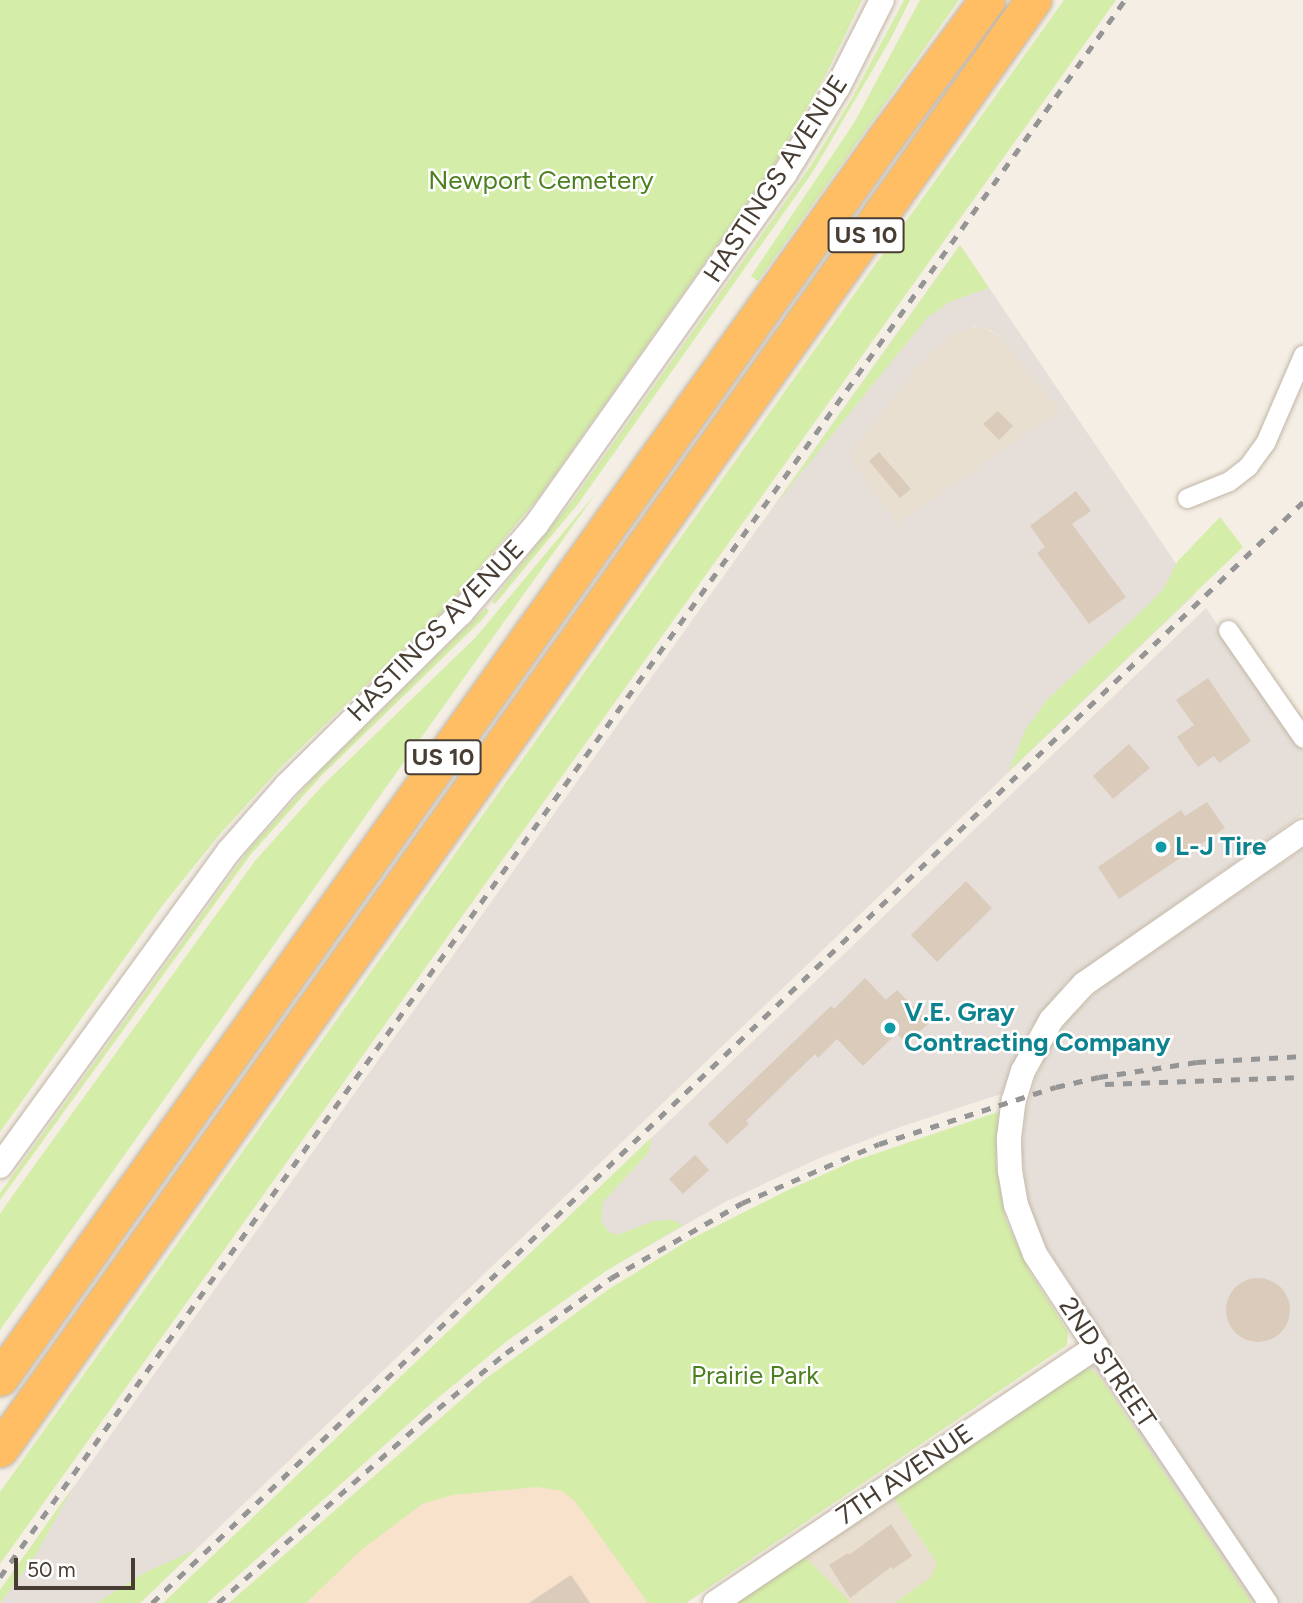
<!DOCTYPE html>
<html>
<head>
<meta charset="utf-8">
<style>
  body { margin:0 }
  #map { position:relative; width:1303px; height:1603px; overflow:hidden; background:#f4eee4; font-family:Figtree,sans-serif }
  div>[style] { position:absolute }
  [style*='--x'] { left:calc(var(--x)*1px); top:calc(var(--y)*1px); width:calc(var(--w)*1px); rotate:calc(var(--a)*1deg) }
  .residential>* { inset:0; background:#e9dfd1 }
  .commercial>* { inset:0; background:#f9e2cc }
  .industrial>* { inset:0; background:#e6dfd9 }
  .green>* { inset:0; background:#d4eda8 }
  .building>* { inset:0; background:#dacbbb }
  .round { border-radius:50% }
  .roads { filter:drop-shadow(0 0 2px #c0b5a6) drop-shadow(0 0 2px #c0b5a6) }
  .minor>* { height:19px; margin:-9.5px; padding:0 9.5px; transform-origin:9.5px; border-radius:9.5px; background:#fff }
  .tertiary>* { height:24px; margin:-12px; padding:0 12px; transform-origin:12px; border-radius:12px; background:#fff }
  .motorway>* { height:35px; margin:-17.5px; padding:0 17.5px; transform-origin:17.5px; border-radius:17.5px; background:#ffbe64 }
  .rail>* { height:5px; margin-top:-2.5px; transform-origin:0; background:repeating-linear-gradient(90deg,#959595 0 9px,transparent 0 18px) }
  .dots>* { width:19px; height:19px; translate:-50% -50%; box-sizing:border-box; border:4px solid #fff; border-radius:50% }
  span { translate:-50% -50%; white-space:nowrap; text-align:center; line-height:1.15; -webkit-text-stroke:5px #fff; paint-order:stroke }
  .shield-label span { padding:2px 5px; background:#fff; border:2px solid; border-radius:5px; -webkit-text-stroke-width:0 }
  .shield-label { font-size:24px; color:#473d33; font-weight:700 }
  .street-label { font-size:26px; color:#473d33 }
  .park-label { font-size:26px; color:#4c7f20 }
  .culture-label { font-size:26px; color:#0d838f; font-weight:700 }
  .left { translate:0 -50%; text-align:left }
  .scale { position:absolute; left:14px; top:1558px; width:121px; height:32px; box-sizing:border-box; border:4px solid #473d33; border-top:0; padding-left:9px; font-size:21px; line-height:24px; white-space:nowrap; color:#473d33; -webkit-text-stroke:5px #fff; paint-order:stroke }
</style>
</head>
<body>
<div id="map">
  <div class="residential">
    <div style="clip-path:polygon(969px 327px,984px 327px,1001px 338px,1060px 410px,897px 525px,849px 456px,917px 367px,947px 338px)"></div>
    <div style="clip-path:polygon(896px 1493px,948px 1570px,900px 1603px,836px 1603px,803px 1555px)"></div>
  </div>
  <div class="commercial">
    <div style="clip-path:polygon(612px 1448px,709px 1587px,686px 1603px,262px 1603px,248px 1587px,314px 1530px)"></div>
  </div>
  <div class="industrial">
    <div style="clip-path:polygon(evenodd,960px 245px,1196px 593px,140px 1603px,0 1603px,0 1590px,960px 245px,974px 326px,990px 330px,1001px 338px,1060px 410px,897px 524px,849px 456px,917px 367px,947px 338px,974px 326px)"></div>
    <div style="clip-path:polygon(1206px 608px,1303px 751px,1303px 814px,1067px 981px,1028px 1032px,1001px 1094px,903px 1126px,822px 1157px,725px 1202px,612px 1267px,574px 1212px)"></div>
    <div style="clip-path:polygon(1303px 849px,1303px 1603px,900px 1603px,948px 1570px,1037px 1399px,1112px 1348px,1046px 1246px,1033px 1216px,1026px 1187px,1022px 1151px,1026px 1112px,1035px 1080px,1050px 1046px,1071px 1016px,1103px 986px)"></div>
  </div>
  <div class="green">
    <div style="clip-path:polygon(0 0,862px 0,825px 76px,775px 163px,538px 498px,445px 609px,282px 766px,219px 835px,162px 906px,0 1132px)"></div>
    <div style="clip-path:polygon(904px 0,910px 0,889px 42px,812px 173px,578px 504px,495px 604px,492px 601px,573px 500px,810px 167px,851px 100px)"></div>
    <div style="clip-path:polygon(920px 0,959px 0,758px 281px,751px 276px,854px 123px)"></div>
    <div style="clip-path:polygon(1064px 0,1116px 0,0 1564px,0 1492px)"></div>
    <div style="clip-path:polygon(960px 245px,989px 288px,949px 302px,927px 318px,775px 505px)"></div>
    <div style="clip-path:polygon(597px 492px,453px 693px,0 1330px,0 1214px,13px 1195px,255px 861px,322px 786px,476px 637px)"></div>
    <div style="clip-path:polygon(1220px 517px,1243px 547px,1008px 772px,1026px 729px,1046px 701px,1150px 603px,1163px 589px,1178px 561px)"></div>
    <div style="clip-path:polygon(486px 608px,489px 611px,484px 618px,321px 776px,251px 854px,0 1200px,0 1193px,248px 851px,318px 773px)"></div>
    <div style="clip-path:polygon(998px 1112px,996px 1164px,1005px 1218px,1029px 1271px,1068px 1332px,1067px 1345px,686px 1603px,648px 1603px,575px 1501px,562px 1491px,537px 1487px,452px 1495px,422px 1504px,361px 1550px,306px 1603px,229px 1603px,484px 1380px,609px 1289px,689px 1240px,788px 1190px,854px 1161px)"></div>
    <div style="clip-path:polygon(652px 1137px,649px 1152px,603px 1202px,601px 1221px,609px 1232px,617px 1235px,654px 1221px,672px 1220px,683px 1225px,606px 1271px,507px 1341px,433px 1402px,207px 1603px,163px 1603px)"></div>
    <div style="clip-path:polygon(1083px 1369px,1091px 1369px,1099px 1376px,1252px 1603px,895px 1603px,931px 1577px,937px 1563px,892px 1495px)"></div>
    <div style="clip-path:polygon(73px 1487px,35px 1556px,0 1603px,0 1590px)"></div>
    <div style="clip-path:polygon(195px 1550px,140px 1603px,97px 1603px,144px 1573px)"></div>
    <div style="clip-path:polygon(803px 1555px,851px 1603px,733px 1603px)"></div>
  </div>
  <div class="building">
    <div style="clip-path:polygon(998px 411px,1013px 426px,999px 440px,983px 424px)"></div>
    <div style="clip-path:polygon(879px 452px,911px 489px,900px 498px,869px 461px)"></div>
    <div style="clip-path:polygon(1076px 491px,1091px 511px,1072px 524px,1126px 597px,1089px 624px,1037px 553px,1045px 547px,1030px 526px)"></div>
    <div style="clip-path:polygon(1208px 678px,1251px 741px,1219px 763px,1214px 756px,1198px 767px,1177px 737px,1194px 725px,1176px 700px)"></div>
    <div style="clip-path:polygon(1129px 744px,1150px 768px,1113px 799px,1093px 776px)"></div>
    <div style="clip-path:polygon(1207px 802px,1225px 828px,1119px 899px,1098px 867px,1181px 810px,1185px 816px)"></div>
    <div style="clip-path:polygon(966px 881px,992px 908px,937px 962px,911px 935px)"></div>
    <div style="clip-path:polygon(865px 978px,886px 1000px,897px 990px,929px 1023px,906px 1044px,897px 1033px,863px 1066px,837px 1039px,818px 1058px,815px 1054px,746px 1121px,749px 1124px,727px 1144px,708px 1124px,831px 1006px,834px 1009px)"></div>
    <div style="clip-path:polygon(695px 1155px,709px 1170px,683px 1194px,669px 1179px)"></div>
    <div class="round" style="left:1226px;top:1278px;width:64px;height:64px"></div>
    <div style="clip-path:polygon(891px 1524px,912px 1556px,893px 1569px,891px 1567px,850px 1598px,829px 1565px,848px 1553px,849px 1555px)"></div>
    <div style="clip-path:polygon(571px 1575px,590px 1603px,529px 1603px)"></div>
  </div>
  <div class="roads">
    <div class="minor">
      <div style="--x:1187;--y:498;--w:45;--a:-22"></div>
      <div style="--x:1229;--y:481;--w:24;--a:-38"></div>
      <div style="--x:1248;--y:466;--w:29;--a:-54"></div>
      <div style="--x:1265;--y:443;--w:96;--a:-66.6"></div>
      <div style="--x:1228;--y:630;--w:131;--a:55.2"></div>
      <div style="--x:1096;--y:1347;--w:308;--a:56.1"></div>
    </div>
    <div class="tertiary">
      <div style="--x:0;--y:1166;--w:389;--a:-54"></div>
      <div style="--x:229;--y:851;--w:88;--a:-48.7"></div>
      <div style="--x:287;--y:785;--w:245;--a:-44.7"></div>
      <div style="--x:461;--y:613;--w:116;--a:-49.6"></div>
      <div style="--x:536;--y:525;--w:429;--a:-54.7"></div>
      <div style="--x:784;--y:175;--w:103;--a:-58.5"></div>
      <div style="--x:838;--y:87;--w:97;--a:-63.2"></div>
      <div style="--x:715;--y:1603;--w:459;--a:-33.9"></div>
      <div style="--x:1096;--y:1347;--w:111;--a:-123.3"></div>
      <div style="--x:1035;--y:1254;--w:53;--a:-111.2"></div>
      <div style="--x:1016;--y:1205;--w:35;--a:-100"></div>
      <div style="--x:1010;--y:1171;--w:33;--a:-92"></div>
      <div style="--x:1009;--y:1138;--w:38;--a:-83"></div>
      <div style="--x:1014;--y:1100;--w:30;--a:-73"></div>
      <div style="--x:1023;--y:1071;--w:58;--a:-61.2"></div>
      <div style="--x:1051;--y:1020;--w:49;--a:-47.5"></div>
      <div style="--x:1084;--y:984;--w:267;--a:-34.8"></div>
    </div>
    <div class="motorway">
      <div style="--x:0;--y:1378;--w:1525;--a:-54.48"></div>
      <div style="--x:886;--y:137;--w:170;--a:-53.6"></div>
      <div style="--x:0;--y:1449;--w:1780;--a:-54.51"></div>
    </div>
  </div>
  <div class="rail">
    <div style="--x:1105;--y:1084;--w:198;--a:-2"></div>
    <div style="--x:0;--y:1577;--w:1937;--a:-54.5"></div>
    <div style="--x:152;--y:1603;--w:1593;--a:-43.73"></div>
    <div style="--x:218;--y:1603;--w:276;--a:-41.6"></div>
    <div style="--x:424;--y:1420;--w:106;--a:-39.3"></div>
    <div style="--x:506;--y:1353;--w:129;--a:-35.5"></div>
    <div style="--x:611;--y:1278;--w:151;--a:-29.8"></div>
    <div style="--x:742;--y:1203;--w:149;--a:-23.3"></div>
    <div style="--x:879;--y:1144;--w:186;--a:-17.9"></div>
    <div style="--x:1056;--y:1087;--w:44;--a:-13.1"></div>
    <div style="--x:1099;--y:1077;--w:99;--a:-8.7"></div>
    <div style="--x:1197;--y:1062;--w:106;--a:-3.2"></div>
  </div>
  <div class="dots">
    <div style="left:1161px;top:847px;background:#0f9aa8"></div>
    <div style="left:890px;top:1028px;background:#0f9aa8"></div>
  </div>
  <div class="shield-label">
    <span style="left:866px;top:235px">US 10</span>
    <span style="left:443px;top:757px">US 10</span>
  </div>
  <div class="street-label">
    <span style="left:776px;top:179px;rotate:-57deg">HASTINGS AVENUE</span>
    <span style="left:436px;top:631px;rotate:-46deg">HASTINGS AVENUE</span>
    <span style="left:1107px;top:1363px;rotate:56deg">2ND STREET</span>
    <span style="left:905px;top:1475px;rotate:-34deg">7TH AVENUE</span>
  </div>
  <div class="park-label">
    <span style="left:541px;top:181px">Newport Cemetery</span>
    <span style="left:755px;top:1376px">Prairie Park</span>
  </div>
  <div class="culture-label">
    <span class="left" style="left:1175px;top:847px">L-J Tire</span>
    <span class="left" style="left:904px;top:1028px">V.E. Gray<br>Contracting Company</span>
  </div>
  <div class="scale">50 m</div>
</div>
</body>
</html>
